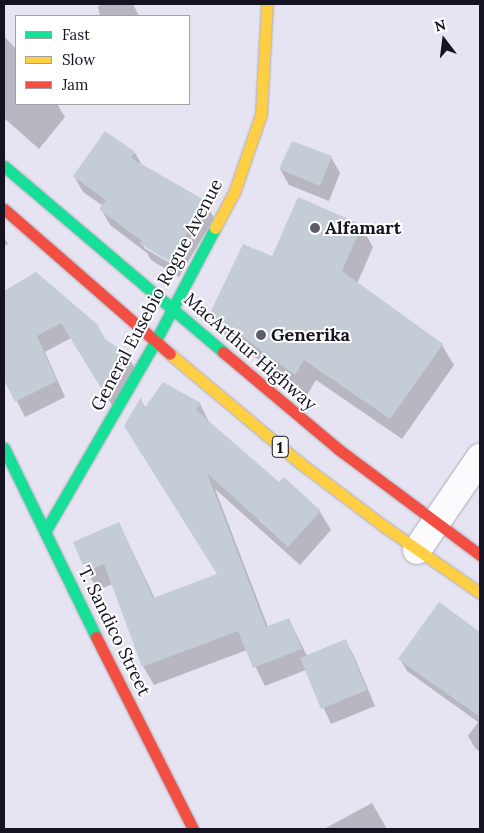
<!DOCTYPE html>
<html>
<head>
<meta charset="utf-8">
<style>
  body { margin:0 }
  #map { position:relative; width:484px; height:833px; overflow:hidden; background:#e6e4f2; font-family:Lora,serif }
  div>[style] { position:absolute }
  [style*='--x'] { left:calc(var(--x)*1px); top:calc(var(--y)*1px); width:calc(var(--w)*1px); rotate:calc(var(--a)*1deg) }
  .shadow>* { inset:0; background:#0003 }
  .building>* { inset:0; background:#c4ccd6 }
  .roads { filter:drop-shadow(0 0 1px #aca9b7) drop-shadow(0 0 1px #aca9b7) }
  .street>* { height:28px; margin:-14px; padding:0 14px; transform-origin:14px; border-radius:14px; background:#fbfbfd }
  .fast>* { height:11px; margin:-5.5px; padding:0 5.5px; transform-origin:5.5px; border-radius:5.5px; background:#16e098 }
  .slow>* { height:11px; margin:-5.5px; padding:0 5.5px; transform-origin:5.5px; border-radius:5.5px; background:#ffcf43 }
  .jam>* { height:11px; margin:-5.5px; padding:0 5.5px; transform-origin:5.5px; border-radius:5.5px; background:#f24e42 }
  .dots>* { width:14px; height:14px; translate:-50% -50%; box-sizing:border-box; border:2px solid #fff; border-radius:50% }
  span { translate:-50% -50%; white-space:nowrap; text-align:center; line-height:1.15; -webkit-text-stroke:4px #fff; paint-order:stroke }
  .shield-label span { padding:1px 4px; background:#fff; border:1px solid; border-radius:4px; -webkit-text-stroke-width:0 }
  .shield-label { font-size:16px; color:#151221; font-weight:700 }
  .poi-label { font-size:18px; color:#151221; font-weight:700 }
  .left { translate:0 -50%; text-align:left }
  .street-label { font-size:18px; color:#151221 }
  .frame { position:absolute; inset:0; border:5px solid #151221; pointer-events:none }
  .legend { position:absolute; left:15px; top:15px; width:175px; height:90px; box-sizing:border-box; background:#fff; border:1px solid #a1a0a6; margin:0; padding:6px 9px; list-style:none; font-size:15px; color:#151221 }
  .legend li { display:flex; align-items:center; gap:10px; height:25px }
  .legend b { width:25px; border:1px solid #a1a0a6 }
  .north { position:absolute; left:419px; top:15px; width:50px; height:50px; -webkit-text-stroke:4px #fff; paint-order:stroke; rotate:345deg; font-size:14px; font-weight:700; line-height:20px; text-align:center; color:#151221 }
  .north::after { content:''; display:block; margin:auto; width:18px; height:22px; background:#151221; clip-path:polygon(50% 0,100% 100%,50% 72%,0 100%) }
</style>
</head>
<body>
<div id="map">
  <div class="shadow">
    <div style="clip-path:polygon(107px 4px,133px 4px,139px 16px,100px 16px,98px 6px)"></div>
    <div style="clip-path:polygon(4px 36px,16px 49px,16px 104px,57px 104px,65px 117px,39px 149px,4px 118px)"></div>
    <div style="clip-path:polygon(evenodd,135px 153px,142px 165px,205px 202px,214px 218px,179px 277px,151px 260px,147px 253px,110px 225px,101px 209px,103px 206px,83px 192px,74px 176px,135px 153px,144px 245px,176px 264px,175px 266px,144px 248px,144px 245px)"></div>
    <div style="clip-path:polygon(331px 157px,340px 173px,329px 201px,289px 185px,280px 169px)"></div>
    <div style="clip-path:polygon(361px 226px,373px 247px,357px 284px,442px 345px,454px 365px,402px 439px,316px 380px,307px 395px,223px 334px,211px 313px,272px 257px)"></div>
    <div style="clip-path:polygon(4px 237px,8px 244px,4px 246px)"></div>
    <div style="clip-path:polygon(35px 273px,104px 340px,128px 356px,137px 372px,115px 410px,71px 338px,45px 352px,65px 397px,25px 417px,4px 376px,4px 292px)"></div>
    <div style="clip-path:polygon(141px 400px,146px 409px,200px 404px,210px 424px,279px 484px,320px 512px,331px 530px,300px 565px,215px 489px,268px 627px,289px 619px,307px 656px,345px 640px,354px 656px,375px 706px,331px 724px,306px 670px,265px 686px,247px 650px,154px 685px,143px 666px,113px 584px,98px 590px,87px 572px,119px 523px,155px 599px,218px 575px,137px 445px)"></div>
    <div style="clip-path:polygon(479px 633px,480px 634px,480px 752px,475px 748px,468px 736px,478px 722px,407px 671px,400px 659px)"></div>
    <div style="clip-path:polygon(372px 803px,387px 829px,324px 829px)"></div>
  </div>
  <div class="building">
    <div style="clip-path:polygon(105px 131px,135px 152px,131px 158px,206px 201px,170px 262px,140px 244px,142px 241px,99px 209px,106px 200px,73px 176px)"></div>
    <div style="clip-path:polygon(292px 141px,332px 156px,320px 186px,279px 169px)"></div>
    <div style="clip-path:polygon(298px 197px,362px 225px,342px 271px,443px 344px,390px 419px,304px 360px,295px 375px,210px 313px,243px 244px,272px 256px)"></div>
    <div style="clip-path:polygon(36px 272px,97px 324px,105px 339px,129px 355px,106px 396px,61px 323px,37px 336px,57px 381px,15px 402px,4px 380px,4px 291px)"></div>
    <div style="clip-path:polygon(163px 382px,201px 403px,196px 410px,279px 482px,284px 477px,321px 511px,288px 547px,207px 473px,266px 627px,289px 618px,302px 649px,253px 668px,238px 631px,142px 667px,104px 564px,86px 572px,73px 542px,119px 522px,153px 598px,217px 574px,124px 426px,141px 397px,144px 409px)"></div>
    <div style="clip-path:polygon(439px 602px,480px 632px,480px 717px,398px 659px)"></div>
    <div style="clip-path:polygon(346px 639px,367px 690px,321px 709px,300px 658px)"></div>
  </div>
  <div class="roads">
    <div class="street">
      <div style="--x:417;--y:550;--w:112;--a:-55.6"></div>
    </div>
    <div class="fast">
      <div style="--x:4;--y:166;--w:287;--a:40.3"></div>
      <div style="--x:4;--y:448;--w:210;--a:64"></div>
      <div style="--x:46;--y:530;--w:220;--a:-59.9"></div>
      <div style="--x:156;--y:340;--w:127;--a:-62.2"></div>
    </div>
    <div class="slow">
      <div style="--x:215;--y:228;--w:40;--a:-62"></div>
      <div style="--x:234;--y:193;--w:83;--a:-71.1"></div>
      <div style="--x:261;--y:114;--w:110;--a:-86.9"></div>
      <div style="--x:170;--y:354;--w:170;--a:40"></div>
      <div style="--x:300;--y:463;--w:106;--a:37"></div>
      <div style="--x:385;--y:527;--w:116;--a:34.8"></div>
    </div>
    <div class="jam">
      <div style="--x:4;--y:209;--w:220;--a:41.1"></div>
      <div style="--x:223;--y:352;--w:150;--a:40.1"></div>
      <div style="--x:338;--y:449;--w:177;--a:36.7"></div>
      <div style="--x:96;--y:637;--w:215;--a:63.2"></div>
    </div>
  </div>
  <div class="dots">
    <div style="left:315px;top:228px;background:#5e5c6a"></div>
    <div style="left:261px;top:335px;background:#5e5c6a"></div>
  </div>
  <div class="shield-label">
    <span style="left:280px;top:447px">1</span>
  </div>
  <div class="poi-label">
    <span class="left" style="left:325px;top:228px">Alfamart</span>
    <span class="left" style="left:271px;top:335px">Generika</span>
  </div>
  <div class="street-label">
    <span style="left:157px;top:295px;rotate:-62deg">General Eusebio Rogue Avenue</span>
    <span style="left:250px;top:352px;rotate:41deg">MacArthur Highway</span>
    <span style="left:114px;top:631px;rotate:64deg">T. Sandico Street</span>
  </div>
  <div class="frame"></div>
  <ul class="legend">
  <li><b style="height:6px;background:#16e098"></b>Fast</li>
  <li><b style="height:6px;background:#ffcf43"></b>Slow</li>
  <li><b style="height:6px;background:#f24e42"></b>Jam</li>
  </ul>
  <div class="north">N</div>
</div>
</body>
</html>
